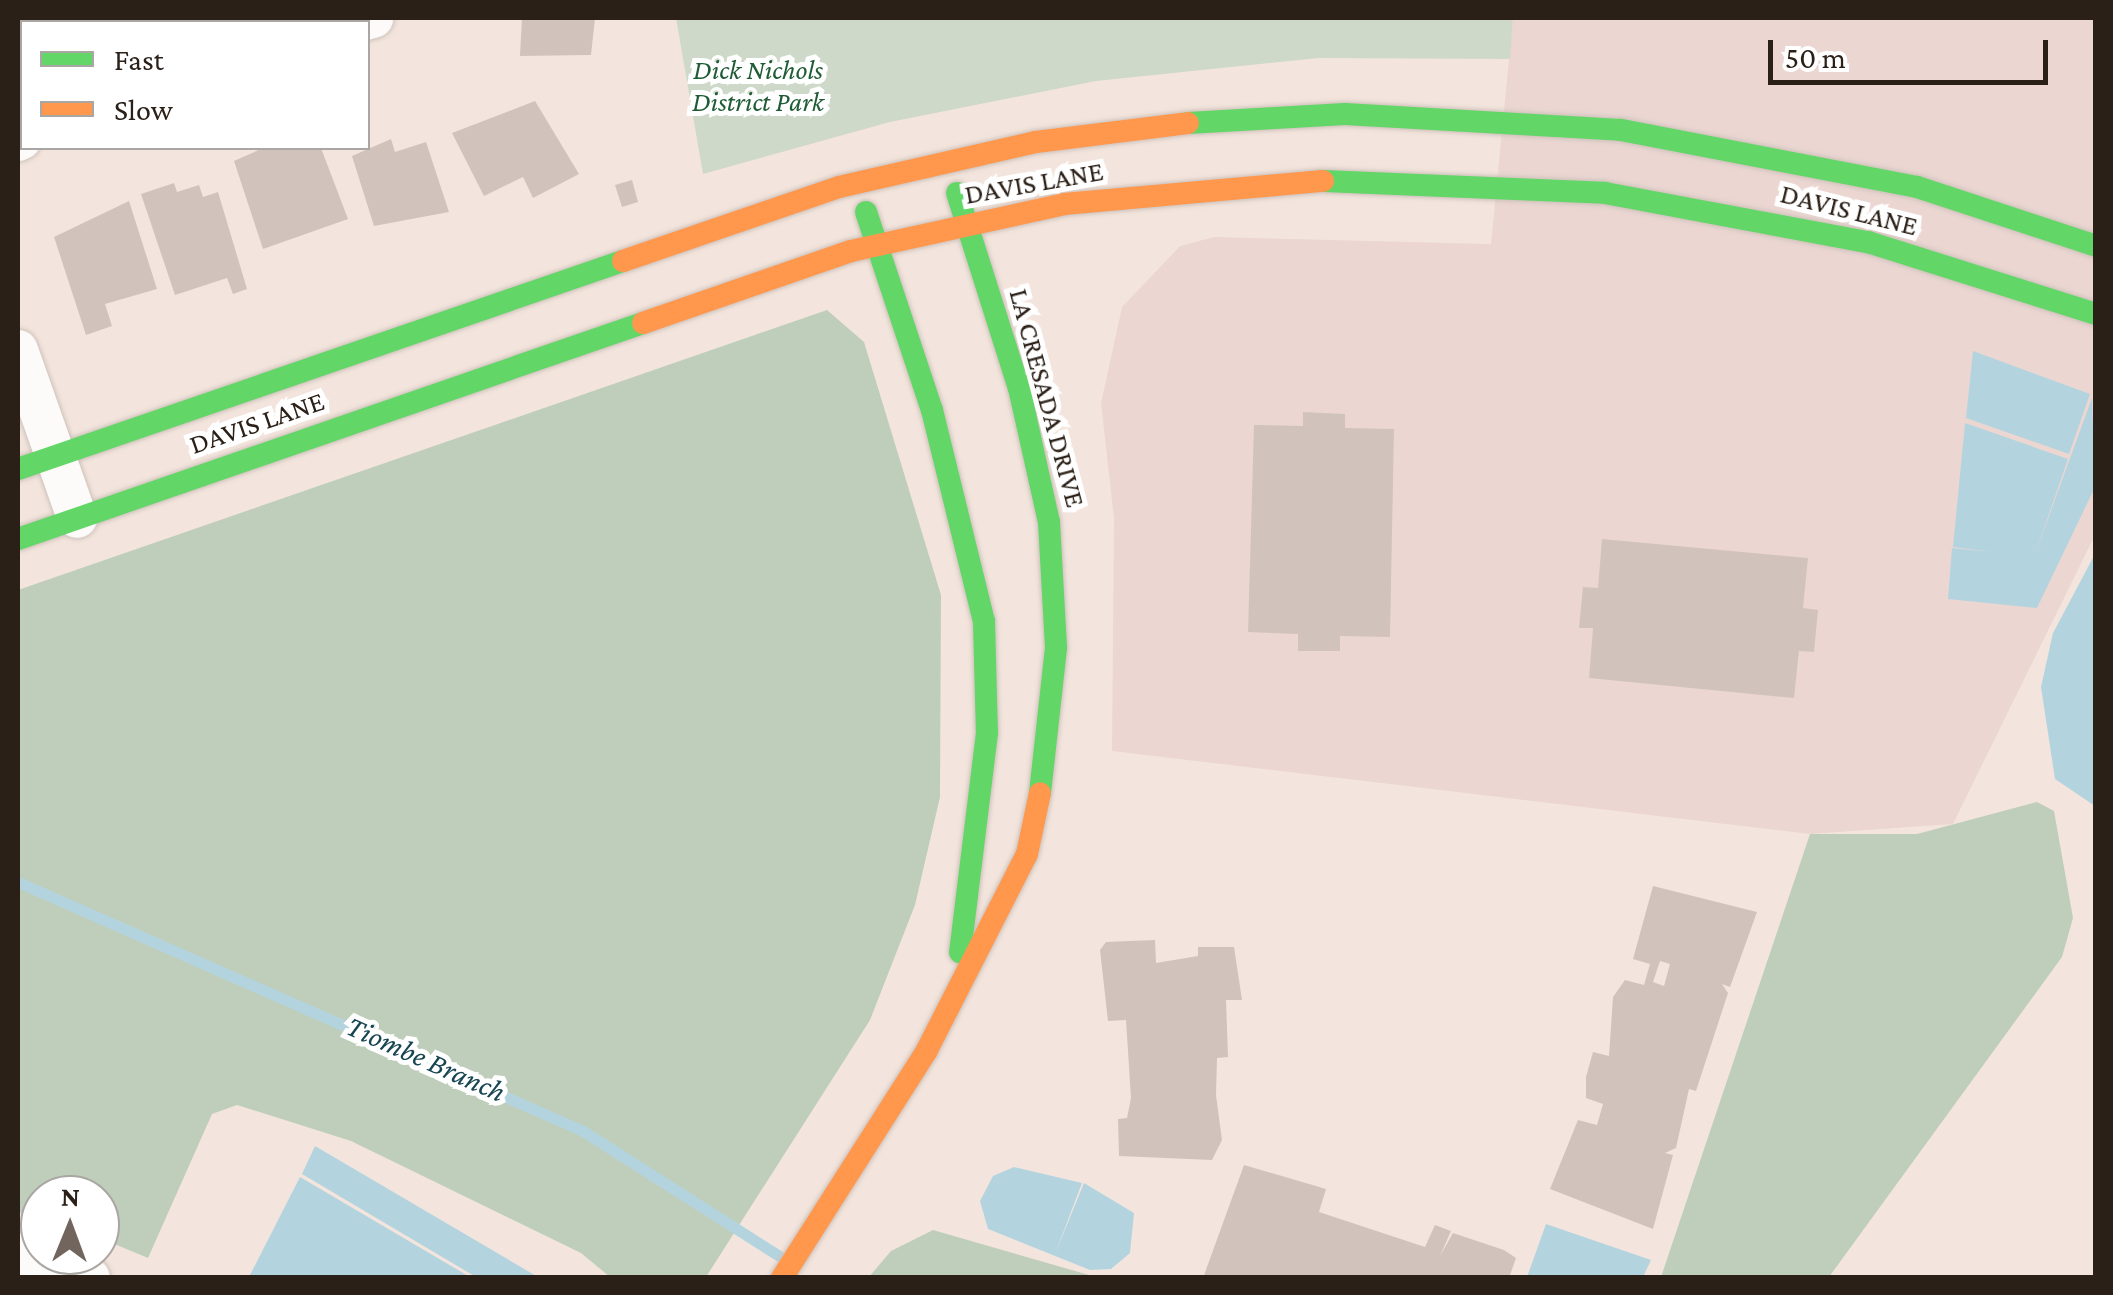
<!DOCTYPE html>
<html>
<head>
<meta charset="utf-8">
<style>
  body { margin:0 }
  #map { position:relative; width:2113px; height:1295px; overflow:hidden; background:#f3e5dd; font-family:"Crimson Pro",serif }
  div>[style] { position:absolute }
  [style*='--x'] { left:calc(var(--x)*1px); top:calc(var(--y)*1px); width:calc(var(--w)*1px); rotate:calc(var(--a)*1deg) }
  .commercial>* { inset:0; background:#ebd6d2 }
  .green>* { inset:0; background:#cfd9c9 }
  .forest>* { inset:0; background:#bfceba }
  .water>* { inset:0; background:#b3d4de }
  .stream>* { height:11px; margin:-5.5px; padding:0 5.5px; transform-origin:5.5px; border-radius:5.5px; background:#b3d4de }
  .building>* { inset:0; background:#d1c3bb }
  .roads { filter:drop-shadow(0 0 2px #cdc1ba) drop-shadow(0 0 2px #cdc1ba) }
  .street>* { height:40px; margin:-20px; padding:0 20px; transform-origin:20px; border-radius:20px; background:#fdfbfa }
  .fast>* { height:22px; margin:-11px; padding:0 11px; transform-origin:11px; border-radius:11px; background:#63d668 }
  .slow>* { height:22px; margin:-11px; padding:0 11px; transform-origin:11px; border-radius:11px; background:#ff974d }
  span { translate:-50% -50%; white-space:nowrap; text-align:center; line-height:1.15; -webkit-text-stroke:10px #fff; paint-order:stroke }
  .park-label { font-size:28px; color:#1f5c35; font-style:italic }
  .street-label { font-size:28px; color:#2b2018 }
  .water-label { font-size:30px; color:#174552; font-style:italic }
  .frame { position:absolute; inset:0; border:20px solid #2b2018; pointer-events:none }
  .legend { position:absolute; left:20px; top:20px; width:350px; height:130px; box-sizing:border-box; background:#fff; border:2px solid #aaa6a3; margin:0; padding:12px 18px; list-style:none; font-size:30px; color:#2b2018 }
  .legend li { display:flex; align-items:center; gap:20px; height:50px }
  .legend b { width:50px; border:2px solid #aaa6a3 }
  .north { position:absolute; left:20px; top:1175px; width:100px; height:100px; box-sizing:border-box; background:#fff; border:2px solid #aaa6a3; border-radius:50%; rotate:1deg; font-size:28px; font-weight:700; line-height:40px; text-align:center; color:#2b2018 }
  .north::after { content:''; display:block; margin:auto; width:35px; height:45px; background:#71655d; clip-path:polygon(50% 0,100% 100%,50% 72%,0 100%) }
  .scale { position:absolute; left:1768px; top:40px; width:280px; height:45px; box-sizing:border-box; border:5px solid #2b2018; border-top:0; padding-left:12px; font-size:30px; line-height:35px; white-space:nowrap; color:#2b2018; -webkit-text-stroke:8px #fff; paint-order:stroke }
</style>
</head>
<body>
<div id="map">
  <div class="commercial">
    <div style="clip-path:polygon(1513px 18px,2095px 18px,2095px 535px,1953px 824px,1810px 834px,1112px 751px,1114px 519px,1101px 403px,1122px 307px,1180px 246px,1214px 237px,1491px 244px)"></div>
  </div>
  <div class="green">
    <div style="clip-path:polygon(676px 18px,1513px 18px,1510px 59px,1319px 58px,1096px 81px,890px 122px,703px 174px)"></div>
  </div>
  <div class="forest">
    <div style="clip-path:polygon(827px 310px,864px 342px,941px 595px,940px 797px,915px 905px,870px 1020px,706px 1277px,610px 1277px,581px 1253px,351px 1141px,237px 1105px,212px 1114px,148px 1258px,100px 1238px,100px 1195px,40px 1195px,40px 1217px,18px 1212px,18px 590px)"></div>
    <div style="clip-path:polygon(2037px 802px,2054px 811px,2073px 918px,2062px 957px,1829px 1277px,1661px 1277px,1810px 834px,1917px 834px)"></div>
    <div style="clip-path:polygon(933px 1230px,1096px 1277px,869px 1277px,891px 1251px)"></div>
  </div>
  <div class="water">
    <div style="clip-path:polygon(1973px 351px,2090px 394px,2069px 454px,1966px 418px)"></div>
    <div style="clip-path:polygon(2092px 398px,2095px 487px,2037px 608px,1948px 599px,1952px 548px,1991px 552px,1953px 547px,1965px 423px,2068px 459px,2034px 557px)"></div>
    <div style="clip-path:polygon(2095px 554px,2095px 806px,2055px 779px,2041px 687px,2053px 633px)"></div>
    <div style="clip-path:polygon(315px 1146px,538px 1277px,476px 1277px,302px 1174px)"></div>
    <div style="clip-path:polygon(1014px 1167px,1082px 1183px,1055px 1254px,1084px 1183px,1134px 1213px,1130px 1253px,1111px 1269px,1090px 1270px,988px 1229px,980px 1201px,993px 1176px)"></div>
    <div style="clip-path:polygon(300px 1177px,470px 1277px,249px 1277px)"></div>
    <div style="clip-path:polygon(1546px 1224px,1651px 1260px,1643px 1277px,1527px 1277px)"></div>
  </div>
  <div class="stream">
    <div style="--x:18;--y:882;--w:617;--a:23.78"></div>
    <div style="--x:583;--y:1131;--w:232;--a:32.5"></div>
  </div>
  <div class="building">
    <div style="clip-path:polygon(18px 18px,84px 18px,85px 22px,22px 22px,18px 73px)"></div>
    <div style="clip-path:polygon(522px 18px,595px 18px,591px 55px,520px 56px)"></div>
    <div style="clip-path:polygon(535px 101px,579px 174px,533px 198px,523px 177px,484px 196px,452px 133px)"></div>
    <div style="clip-path:polygon(391px 139px,395px 152px,426px 142px,449px 212px,374px 226px,352px 156px)"></div>
    <div style="clip-path:polygon(263px 148px,321px 148px,348px 219px,263px 249px,234px 161px)"></div>
    <div style="clip-path:polygon(632px 180px,638px 202px,622px 207px,615px 185px)"></div>
    <div style="clip-path:polygon(174px 183px,177px 192px,199px 185px,203px 197px,218px 192px,247px 289px,233px 294px,227px 278px,175px 295px,141px 194px)"></div>
    <div style="clip-path:polygon(129px 201px,157px 289px,105px 304px,112px 326px,86px 335px,54px 237px)"></div>
    <div style="clip-path:polygon(1303px 412px,1345px 414px,1345px 428px,1394px 429px,1390px 637px,1340px 636px,1340px 651px,1298px 651px,1298px 634px,1248px 632px,1254px 425px,1303px 426px)"></div>
    <div style="clip-path:polygon(1602px 539px,1808px 558px,1803px 608px,1818px 610px,1814px 652px,1799px 651px,1794px 698px,1589px 678px,1593px 628px,1579px 628px,1583px 587px,1598px 588px)"></div>
    <div style="clip-path:polygon(evenodd,1653px 886px,1757px 912px,1730px 987px,1722px 984px,1728px 993px,1696px 1091px,1689px 1089px,1676px 1148px,1665px 1153px,1673px 1155px,1653px 1229px,1550px 1189px,1578px 1120px,1597px 1125px,1603px 1104px,1586px 1098px,1586px 1077px,1593px 1052px,1609px 1056px,1613px 997px,1625px 980px,1644px 985px,1650px 964px,1633px 959px,1653px 886px,1660px 961px,1670px 964px,1664px 986px,1653px 982px,1660px 961px)"></div>
    <div style="clip-path:polygon(1155px 940px,1156px 963px,1198px 956px,1198px 947px,1234px 947px,1242px 1000px,1226px 1000px,1228px 1057px,1217px 1058px,1216px 1095px,1222px 1140px,1212px 1160px,1119px 1156px,1118px 1119px,1127px 1118px,1131px 1098px,1126px 1020px,1108px 1021px,1100px 950px,1106px 942px)"></div>
    <div style="clip-path:polygon(1244px 1165px,1326px 1189px,1319px 1212px,1425px 1247px,1435px 1225px,1451px 1231px,1440px 1256px,1453px 1233px,1504px 1250px,1516px 1258px,1509px 1278px,1203px 1278px)"></div>
  </div>
  <div class="roads">
    <div class="street">
      <div style="--x:359;--y:22;--w:15;--a:-16"></div>
      <div style="--x:18;--y:141;--w:4;--a:-27"></div>
      <div style="--x:18;--y:350;--w:178;--a:70.6"></div>
      <div style="--x:18;--y:1253;--w:76;--a:19.1"></div>
    </div>
    <div class="fast">
      <div style="--x:1188;--y:123;--w:157;--a:-3.3"></div>
      <div style="--x:1345;--y:114;--w:276;--a:3.3"></div>
      <div style="--x:1621;--y:130;--w:301;--a:10.9"></div>
      <div style="--x:1917;--y:187;--w:188;--a:18.2"></div>
      <div style="--x:1323;--y:181;--w:282;--a:2.4"></div>
      <div style="--x:1605;--y:193;--w:268;--a:10.6"></div>
      <div style="--x:1868;--y:242;--w:239;--a:17.5"></div>
      <div style="--x:957;--y:193;--w:205;--a:72.4"></div>
      <div style="--x:1019;--y:388;--w:137;--a:77.4"></div>
      <div style="--x:1049;--y:522;--w:126;--a:86.8"></div>
      <div style="--x:1056;--y:648;--w:146;--a:96.3"></div>
      <div style="--x:866;--y:212;--w:209;--a:71.6"></div>
      <div style="--x:932;--y:410;--w:217;--a:76.2"></div>
      <div style="--x:984;--y:621;--w:112;--a:88.5"></div>
      <div style="--x:987;--y:733;--w:221;--a:97"></div>
      <div style="--x:18;--y:469;--w:640;--a:-18.97"></div>
      <div style="--x:18;--y:539;--w:661;--a:-19.07"></div>
    </div>
    <div class="slow">
      <div style="--x:623;--y:261;--w:228;--a:-18.9"></div>
      <div style="--x:839;--y:187;--w:202;--a:-12.9"></div>
      <div style="--x:1036;--y:142;--w:153;--a:-7.1"></div>
      <div style="--x:643;--y:323;--w:220;--a:-19.1"></div>
      <div style="--x:851;--y:251;--w:218;--a:-12.4"></div>
      <div style="--x:1064;--y:204;--w:260;--a:-5.1"></div>
      <div style="--x:782;--y:1278;--w:268;--a:-57.5"></div>
      <div style="--x:926;--y:1052;--w:222;--a:-63"></div>
      <div style="--x:1027;--y:854;--w:62;--a:-78"></div>
    </div>
  </div>
  <div class="park-label">
    <span style="left:758px;top:86px">Dick Nichols<br>District Park</span>
  </div>
  <div class="street-label">
    <span style="left:1034px;top:183px;rotate:-10deg">DAVIS LANE</span>
    <span style="left:1849px;top:210px;rotate:14deg">DAVIS LANE</span>
    <span style="left:1047px;top:398px;rotate:75deg">LA CRESADA DRIVE</span>
    <span style="left:257px;top:423px;rotate:-19deg">DAVIS LANE</span>
  </div>
  <div class="water-label">
    <span style="left:426px;top:1059px;rotate:24deg">Tiombe Branch</span>
  </div>
  <div class="frame"></div>
  <ul class="legend">
  <li><b style="height:12px;background:#63d668"></b>Fast</li>
  <li><b style="height:12px;background:#ff974d"></b>Slow</li>
  </ul>
  <div class="north">N</div>
  <div class="scale">50 m</div>
</div>
</body>
</html>
